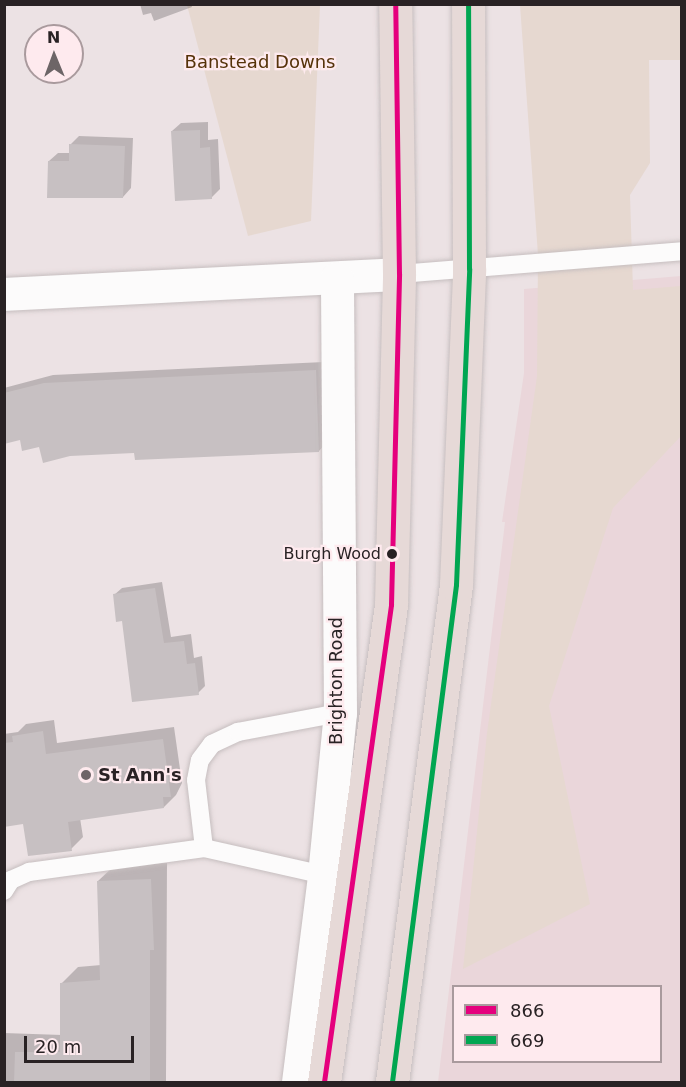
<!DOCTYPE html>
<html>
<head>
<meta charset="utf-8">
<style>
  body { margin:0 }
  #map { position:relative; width:686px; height:1087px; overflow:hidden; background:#ece2e4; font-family:"DejaVu Sans",sans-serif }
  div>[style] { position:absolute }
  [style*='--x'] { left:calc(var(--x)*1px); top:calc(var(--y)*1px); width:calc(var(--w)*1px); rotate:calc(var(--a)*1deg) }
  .built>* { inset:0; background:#ead6da }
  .green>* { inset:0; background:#e6d8d0 }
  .shadow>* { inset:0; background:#0003 }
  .building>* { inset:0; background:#c7c0c2 }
  .roads { filter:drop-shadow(0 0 2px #c6bebf) drop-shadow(0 0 2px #c6bebf) }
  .service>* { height:18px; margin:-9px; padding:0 9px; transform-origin:9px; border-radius:9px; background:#fcfbfb }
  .minor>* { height:33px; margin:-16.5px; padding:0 16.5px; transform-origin:16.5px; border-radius:16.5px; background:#fcfbfb }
  .trunk>* { height:33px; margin:-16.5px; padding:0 16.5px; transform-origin:16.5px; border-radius:16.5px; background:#e6d9d7 }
  .bus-1>* { height:4.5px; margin:-2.25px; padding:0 2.25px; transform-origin:2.25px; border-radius:2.25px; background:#e5007d }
  .bus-2>* { height:4.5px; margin:-2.25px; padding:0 2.25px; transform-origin:2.25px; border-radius:2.25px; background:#00a651 }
  .dots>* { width:16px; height:16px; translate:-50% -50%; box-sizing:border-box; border:3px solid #feeaee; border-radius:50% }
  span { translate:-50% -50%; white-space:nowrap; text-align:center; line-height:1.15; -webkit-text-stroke:4.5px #feeaee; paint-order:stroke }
  .bus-label { font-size:16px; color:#292224 }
  .right { translate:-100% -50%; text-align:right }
  .park-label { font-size:18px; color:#553209 }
  .street-label { font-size:18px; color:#292224 }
  .poi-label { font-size:18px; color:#292224; font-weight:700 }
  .left { translate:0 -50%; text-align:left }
  .frame { position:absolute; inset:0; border:6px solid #292224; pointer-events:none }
  .legend { position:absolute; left:452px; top:985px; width:210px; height:78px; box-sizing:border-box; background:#feeaee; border:2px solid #a99a9d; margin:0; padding:8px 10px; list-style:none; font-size:18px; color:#292224 }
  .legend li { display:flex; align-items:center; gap:12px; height:30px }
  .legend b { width:30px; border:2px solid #a99a9d }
  .north { position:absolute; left:24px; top:24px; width:60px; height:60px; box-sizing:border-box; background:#feeaee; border:2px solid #a99a9d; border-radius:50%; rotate:359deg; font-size:16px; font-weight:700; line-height:24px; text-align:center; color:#292224 }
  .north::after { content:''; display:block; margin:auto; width:21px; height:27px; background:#6d6567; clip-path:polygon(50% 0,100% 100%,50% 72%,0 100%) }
  .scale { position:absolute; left:24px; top:1036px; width:110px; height:27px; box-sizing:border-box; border:3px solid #292224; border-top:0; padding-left:8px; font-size:18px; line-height:21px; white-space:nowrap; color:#292224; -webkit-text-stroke:4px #feeaee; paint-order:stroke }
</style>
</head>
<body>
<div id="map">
  <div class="built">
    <div style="clip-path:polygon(evenodd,681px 276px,681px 1082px,438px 1082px,505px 522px,502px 522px,524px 373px,524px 289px,681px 276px,454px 986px,660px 986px,660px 1062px,454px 1062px,454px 986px)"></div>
  </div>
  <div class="green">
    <div style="clip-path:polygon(187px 5px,320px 5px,311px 221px,248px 236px)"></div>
    <div style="clip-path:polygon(520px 5px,681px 5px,681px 60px,649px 60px,650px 163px,630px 195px,633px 290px,681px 286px,681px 436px,613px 508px,549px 706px,590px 904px,463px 969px,487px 733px,537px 376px,538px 255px)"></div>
  </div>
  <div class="shadow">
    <div style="clip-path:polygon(140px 4px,191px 4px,192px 7px,154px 21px,151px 13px,143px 15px)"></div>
    <div style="clip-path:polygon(208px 122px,208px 140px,218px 139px,220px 189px,211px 198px,172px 131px,181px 123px)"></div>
    <div style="clip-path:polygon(79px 136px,133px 138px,131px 188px,123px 197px,49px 161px,58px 153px,70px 153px,71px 144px)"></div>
    <div style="clip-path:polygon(324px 362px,327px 442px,319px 451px,136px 451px,40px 445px,21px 438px,4px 443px,4px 388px,53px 375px)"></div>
    <div style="clip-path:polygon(162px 582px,171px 637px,191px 634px,194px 658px,202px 656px,205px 686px,198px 693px,124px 619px,114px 595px,122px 588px)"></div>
    <div style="clip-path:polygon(54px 720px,57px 743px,174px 727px,182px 783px,176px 795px,164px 807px,80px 818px,83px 837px,71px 849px,24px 823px,4px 825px,4px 734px,18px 732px,26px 724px)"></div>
    <div style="clip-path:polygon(167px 863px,166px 1082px,4px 1082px,4px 1033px,62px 1035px,61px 984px,78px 967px,101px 965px,98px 881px,115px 865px)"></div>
  </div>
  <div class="building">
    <div style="clip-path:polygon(200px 130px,200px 148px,210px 147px,212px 199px,175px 201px,171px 131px)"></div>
    <div style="clip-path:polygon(69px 144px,125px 146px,123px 198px,47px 198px,48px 161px,69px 161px)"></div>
    <div style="clip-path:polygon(316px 370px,319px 452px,135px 460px,134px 453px,70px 456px,43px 463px,39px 447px,22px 451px,20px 440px,4px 444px,4px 393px,44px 383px)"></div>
    <div style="clip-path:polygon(155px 588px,164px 643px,184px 641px,187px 664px,195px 663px,199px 695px,132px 702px,122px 621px,116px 622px,113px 594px)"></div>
    <div style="clip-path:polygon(43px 731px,46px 754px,163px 739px,171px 797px,163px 797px,164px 808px,68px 822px,72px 851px,28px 856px,23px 824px,4px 827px,4px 743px,13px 742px,12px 736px)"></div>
    <div style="clip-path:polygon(151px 879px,154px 950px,150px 950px,150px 1083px,14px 1083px,15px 1052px,60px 1052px,60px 983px,100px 980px,97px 881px)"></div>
  </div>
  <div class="roads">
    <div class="service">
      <div style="--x:399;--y:274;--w:284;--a:-4.6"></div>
      <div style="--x:204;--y:848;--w:68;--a:-96.7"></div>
      <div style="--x:196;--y:780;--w:20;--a:-79"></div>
      <div style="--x:200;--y:760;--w:20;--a:-53"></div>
      <div style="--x:212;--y:744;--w:29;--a:-25"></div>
      <div style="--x:238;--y:732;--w:104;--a:-10.6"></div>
      <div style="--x:4;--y:891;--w:13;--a:-58"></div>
      <div style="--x:11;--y:880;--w:20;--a:-24"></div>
      <div style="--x:29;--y:872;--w:177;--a:-7.8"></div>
      <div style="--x:204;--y:848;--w:123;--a:12.7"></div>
    </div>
    <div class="minor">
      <div style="--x:4;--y:294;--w:396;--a:-2.9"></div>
      <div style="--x:298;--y:1082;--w:209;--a:-82.8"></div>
      <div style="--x:324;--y:875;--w:163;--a:-84.4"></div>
      <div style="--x:340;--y:713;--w:435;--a:-90.4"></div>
    </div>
    <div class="trunk">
      <div style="--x:324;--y:1082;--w:482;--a:-82"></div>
      <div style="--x:391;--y:605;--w:331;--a:-88.6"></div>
      <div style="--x:399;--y:274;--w:270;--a:-90.8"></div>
      <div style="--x:392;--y:1082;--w:501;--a:-82.66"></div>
      <div style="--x:456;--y:585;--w:316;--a:-87.6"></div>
      <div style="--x:469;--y:269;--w:265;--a:-90.2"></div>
    </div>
  </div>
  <div class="bus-1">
    <div style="--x:324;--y:1082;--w:482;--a:-82"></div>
    <div style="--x:391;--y:605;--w:331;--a:-88.6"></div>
    <div style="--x:399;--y:274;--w:270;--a:-90.8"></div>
  </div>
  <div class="bus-2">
    <div style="--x:392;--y:1082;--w:501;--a:-82.66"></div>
    <div style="--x:456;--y:585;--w:316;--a:-87.6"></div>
    <div style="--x:469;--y:269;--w:265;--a:-90.2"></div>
  </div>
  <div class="dots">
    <div style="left:392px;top:554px;background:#292224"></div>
    <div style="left:86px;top:775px;background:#6d6567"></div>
  </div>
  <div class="bus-label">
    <span class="right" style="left:381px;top:554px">Burgh Wood</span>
  </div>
  <div class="park-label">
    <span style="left:260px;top:62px">Banstead Downs</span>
  </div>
  <div class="street-label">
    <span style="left:336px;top:681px;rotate:-90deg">Brighton Road</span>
  </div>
  <div class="poi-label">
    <span class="left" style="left:98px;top:775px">St Ann's</span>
  </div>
  <div class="frame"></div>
  <ul class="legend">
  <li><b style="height:8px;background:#e5007d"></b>866</li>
  <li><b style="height:8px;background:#00a651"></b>669</li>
  </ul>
  <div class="north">N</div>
  <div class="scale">20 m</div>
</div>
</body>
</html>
